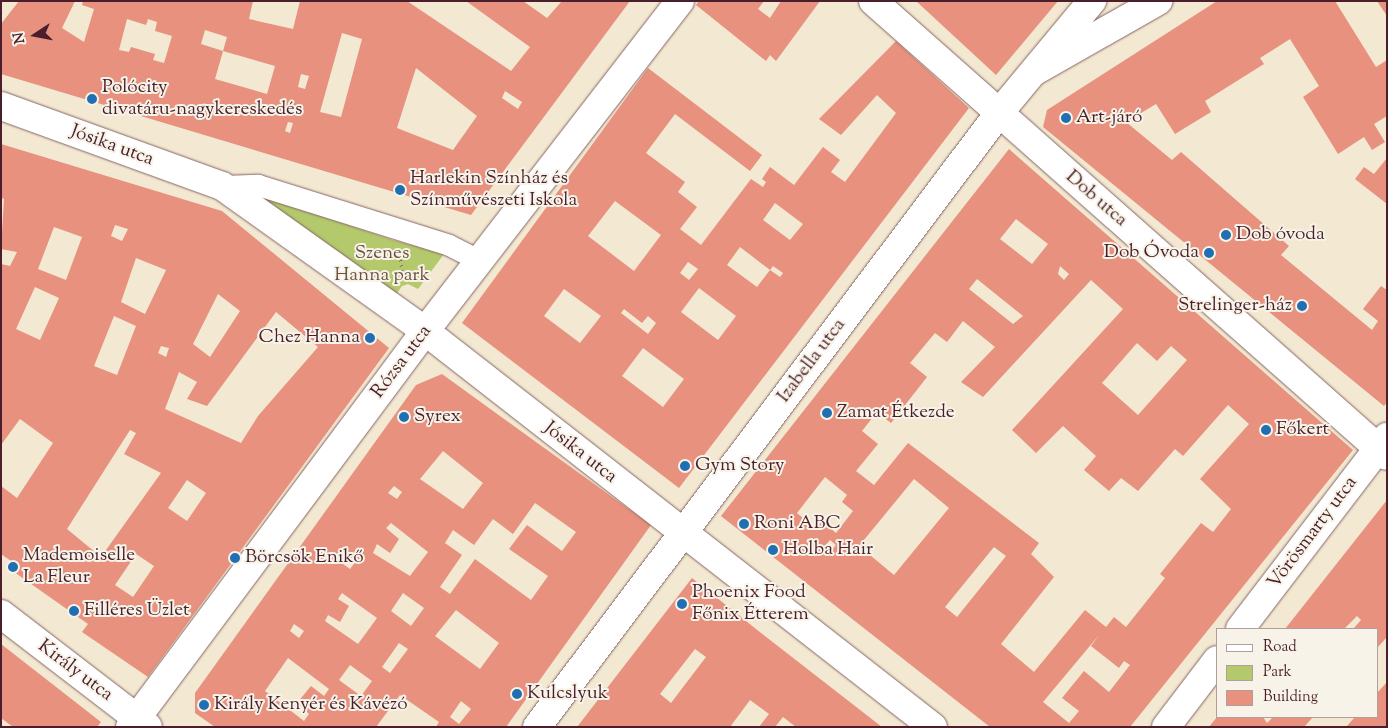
<!DOCTYPE html>
<html>
<head>
<meta charset="utf-8">
<style>
  body { margin:0 }
  #map { position:relative; width:1388px; height:728px; overflow:hidden; background:#f3e8d1; font-family:"Sorts Mill Goudy",serif }
  div>[style] { position:absolute }
  [style*='--x'] { left:calc(var(--x)*1px); top:calc(var(--y)*1px); width:calc(var(--w)*1px); rotate:calc(var(--a)*1deg) }
  .green>* { inset:0; background:#b4c86c }
  .building>* { inset:0; background:#e7917e }
  .path>* { height:3px; margin-top:-1.5px; transform-origin:0; background:repeating-linear-gradient(90deg,#856565 0 1px,transparent 0 5px) }
  .roads { filter:drop-shadow(0 0 1px #856565) drop-shadow(0 0 1px #856565) }
  .pedestrian>* { height:21px; margin:-10.5px; padding:0 10.5px; transform-origin:10.5px; border-radius:10.5px; background:#fff }
  .minor>* { height:28px; margin:-14px; padding:0 14px; transform-origin:14px; border-radius:14px; background:#fff }
  .tertiary>* { height:28px; margin:-14px; padding:0 14px; transform-origin:14px; border-radius:14px; background:#fff }
  .dots>* { width:14px; height:14px; translate:-50% -50%; box-sizing:border-box; border:2px solid #f7f3e8; border-radius:50% }
  span { translate:-50% -50%; white-space:nowrap; text-align:center; line-height:1.15; -webkit-text-stroke:4px #f7f3e8; paint-order:stroke }
  .poi-label { font-size:19px; color:#4a1f2b }
  .left { translate:0 -50%; text-align:left }
  .right { translate:-100% -50%; text-align:right }
  .street-label { font-size:19px; color:#4a1f2b }
  .park-label { font-size:19px; color:#6a523e }
  .frame { position:absolute; inset:0; border:2px solid #4a1f2b; pointer-events:none }
  .legend { position:absolute; left:1216px; top:628px; width:162px; height:90px; box-sizing:border-box; background:#f7f3e8; border:1px solid #b29e9c; margin:0; padding:6px 9px; list-style:none; font-size:15px; color:#4a1f2b }
  .legend li { display:flex; align-items:center; gap:10px; height:25px }
  .legend b { width:25px; border:1px solid #b29e9c }
  .north { position:absolute; left:10px; top:10px; width:50px; height:50px; -webkit-text-stroke:4px #f7f3e8; paint-order:stroke; rotate:259deg; font-size:14px; font-weight:700; line-height:20px; text-align:center; color:#4a1f2b }
  .north::after { content:''; display:block; margin:auto; width:18px; height:22px; background:#4a1f2b; clip-path:polygon(50% 0,100% 100%,50% 72%,0 100%) }
</style>
</head>
<body>
<div id="map">
  <div class="green">
    <div style="clip-path:polygon(258px 195px,393px 240px,444px 254px,418px 289px,408px 284px,402px 286px,390px 303px)"></div>
  </div>
  <div class="building">
    <div style="clip-path:polygon(evenodd,19px 1px,75px 1px,62px 28px,84px 42px,94px 9px,82px 5px,83px 1px,253px 1px,249px 19px,293px 29px,300px 1px,407px 1px,511px 71px,530px 47px,466px 1px,523px 1px,547px 18px,562px 1px,630px 1px,471px 215px,1px 74px,1px 24px,19px 1px,127px 19px,146px 25px,148px 19px,157px 22px,155px 31px,172px 36px,164px 63px,153px 60px,155px 54px,131px 47px,129px 52px,119px 50px,127px 19px,19px 1px,205px 30px,227px 37px,223px 51px,275px 66px,267px 94px,215px 79px,223px 51px,201px 44px,205px 30px,19px 1px,342px 33px,362px 39px,341px 117px,320px 112px,342px 33px,19px 1px,416px 68px,477px 116px,453px 150px,397px 128px,416px 68px,19px 1px,301px 74px,309px 76px,305px 89px,298px 87px,301px 74px,19px 1px,505px 91px,522px 102px,518px 109px,502px 98px,505px 91px,19px 1px,288px 122px,293px 123px,290px 133px,285px 131px,288px 122px)"></div>
    <div style="clip-path:polygon(699px 1px,764px 1px,758px 9px,770px 18px,781px 1px,820px 1px,776px 61px,770px 55px,766px 61px,696px 5px)"></div>
    <div style="clip-path:polygon(916px 1px,1058px 1px,996px 75px)"></div>
    <div style="clip-path:polygon(1217px 1px,1335px 1px,1376px 67px,1387px 60px,1387px 116px,1374px 124px,1385px 142px,1372px 150px,1364px 137px,1338px 154px,1303px 97px,1319px 86px,1290px 39px,1260px 58px,1264px 64px,1205px 101px,1211px 112px,1175px 134px,1156px 104px,1126px 122px,1172px 160px,1181px 152px,1289px 246px,1281px 255px,1372px 330px,1378px 321px,1363px 309px,1381px 286px,1387px 290px,1387px 402px,1384px 406px,1043px 127px,1047px 110px)"></div>
    <div style="clip-path:polygon(1377px 1px,1387px 1px,1387px 16px)"></div>
    <div style="clip-path:polygon(evenodd,896px 41px,969px 108px,679px 488px,462px 323px,648px 68px,762px 155px,750px 171px,675px 114px,646px 153px,685px 182px,678px 192px,697px 207px,680px 229px,701px 245px,751px 179px,763px 187px,766px 182px,762px 179px,770px 167px,794px 185px,823px 147px,840px 160px,831px 172px,845px 182px,896px 113px,877px 95px,841px 135px,819px 119px,896px 41px,615px 201px,661px 235px,634px 271px,588px 236px,615px 201px,896px 41px,775px 203px,803px 224px,790px 240px,763px 220px,775px 203px,896px 41px,740px 247px,770px 270px,773px 266px,783px 273px,780px 277px,770px 270px,757px 287px,727px 265px,740px 247px,896px 41px,688px 262px,698px 269px,689px 280px,680px 273px,688px 262px,896px 41px,699px 288px,736px 316px,718px 340px,681px 312px,699px 288px,896px 41px,564px 289px,601px 316px,580px 343px,544px 316px,564px 289px,896px 41px,624px 309px,642px 323px,648px 316px,656px 323px,648px 334px,621px 313px,624px 309px,896px 41px,643px 348px,684px 379px,663px 407px,622px 376px,643px 348px)"></div>
    <div style="clip-path:polygon(evenodd,1px 144px,222px 211px,389px 348px,148px 677px,82px 632px,88px 624px,7px 567px,11px 561px,1px 554px,1px 486px,17px 498px,53px 443px,20px 419px,1px 445px,1px 264px,10px 266px,17px 252px,1px 249px,4px 199px,1px 198px,1px 144px,115px 225px,128px 229px,122px 241px,111px 236px,115px 225px,1px 144px,54px 227px,82px 237px,66px 280px,38px 269px,54px 227px,1px 144px,136px 258px,166px 270px,145px 314px,121px 302px,136px 258px,1px 144px,35px 287px,59px 298px,40px 340px,16px 329px,35px 287px,1px 144px,218px 294px,240px 311px,210px 357px,193px 344px,218px 294px,1px 144px,276px 312px,318px 347px,258px 416px,241px 443px,165px 409px,179px 372px,197px 382px,187px 399px,207px 406px,276px 312px,1px 144px,114px 316px,136px 326px,117px 375px,94px 366px,114px 316px,1px 144px,161px 346px,169px 348px,166px 357px,158px 353px,161px 346px,1px 144px,130px 430px,136px 433px,124px 454px,161px 473px,101px 557px,67px 529px,130px 430px,1px 144px,187px 480px,206px 493px,187px 521px,168px 508px,187px 480px,1px 144px,136px 554px,154px 566px,133px 597px,115px 585px,136px 554px)"></div>
    <div style="clip-path:polygon(evenodd,1009px 149px,1353px 450px,1130px 727px,990px 727px,721px 516px,1009px 149px,1016px 219px,1048px 244px,1032px 264px,1000px 239px,1016px 219px,1009px 149px,1060px 266px,1069px 274px,1064px 280px,1058px 274px,1060px 266px,1009px 149px,977px 279px,1023px 316px,1013px 324px,969px 289px,977px 279px,1009px 149px,1091px 280px,1123px 309px,1012px 430px,1036px 453px,1063px 426px,1096px 456px,1084px 470px,1109px 491px,1121px 478px,1138px 491px,1175px 449px,1183px 456px,1228px 405px,1249px 424px,1200px 479px,1231px 509px,1213px 532px,1201px 523px,1160px 574px,1165px 578px,1126px 627px,1114px 617px,1106px 627px,1085px 610px,1034px 672px,1001px 644px,1054px 577px,1031px 554px,1039px 543px,908px 443px,874px 485px,856px 471px,878px 444px,862px 431px,877px 412px,891px 423px,927px 377px,910px 363px,935px 333px,947px 342px,963px 321px,995px 347px,961px 382px,983px 397px,1091px 280px,1009px 149px,1137px 343px,1157px 361px,1171px 346px,1187px 360px,1138px 415px,1102px 383px,1137px 343px,1009px 149px,825px 477px,847px 495px,842px 502px,853px 511px,836px 533px,822px 521px,816px 529px,797px 513px,825px 477px,1009px 149px,914px 479px,949px 508px,894px 575px,859px 546px,914px 479px,1009px 149px,830px 540px,836px 545px,830px 552px,824px 547px,830px 540px,1009px 149px,994px 547px,1006px 556px,957px 617px,945px 607px,994px 547px,1009px 149px,1099px 635px,1091px 646px,1119px 668px,1124px 661px,1130px 665px,1109px 692px,1084px 671px,1062px 698px,1079px 711px,1069px 723px,1043px 702px,1099px 635px)"></div>
    <div style="clip-path:polygon(1387px 158px,1387px 204px,1355px 179px,1364px 167px,1374px 174px)"></div>
    <div style="clip-path:polygon(evenodd,442px 374px,651px 525px,506px 727px,436px 727px,439px 722px,400px 695px,376px 727px,215px 727px,195px 713px,195px 693px,416px 385px,442px 374px,443px 451px,483px 483px,463px 509px,420px 479px,443px 451px,442px 374px,394px 486px,402px 492px,397px 499px,388px 493px,394px 486px,442px 374px,535px 503px,576px 532px,562px 551px,527px 525px,509px 549px,548px 576px,531px 600px,475px 559px,450px 594px,440px 587px,462px 555px,445px 543px,453px 530px,474px 545px,493px 519px,513px 534px,535px 503px,442px 374px,391px 523px,428px 552px,410px 576px,373px 553px,377px 544px,390px 553px,399px 539px,386px 528px,391px 523px,442px 374px,346px 554px,356px 561px,350px 569px,340px 562px,346px 554px,442px 374px,342px 593px,377px 618px,358px 644px,325px 621px,328px 615px,340px 622px,349px 606px,338px 599px,342px 593px,442px 374px,403px 593px,424px 608px,411px 626px,391px 611px,403px 593px,442px 374px,456px 610px,499px 643px,480px 669px,435px 636px,456px 610px,442px 374px,294px 624px,304px 631px,299px 638px,290px 631px,294px 624px,442px 374px,399px 643px,408px 649px,390px 673px,382px 667px,399px 643px,442px 374px,288px 658px,329px 689px,324px 696px,311px 686px,297px 703px,309px 714px,304px 721px,265px 691px,288px 658px,442px 374px,350px 665px,372px 681px,361px 696px,339px 680px,350px 665px,442px 374px,461px 701px,471px 709px,459px 724px,450px 717px,461px 701px)"></div>
    <div style="clip-path:polygon(1387px 500px,1387px 637px,1377px 648px,1377px 629px,1353px 629px,1361px 620px,1357px 616px,1344px 629px,1285px 629px)"></div>
    <div style="clip-path:polygon(evenodd,692px 578px,761px 633px,882px 727px,796px 727px,783px 717px,775px 727px,759px 727px,769px 714px,750px 700px,730px 727px,577px 727px,692px 578px,695px 649px,706px 657px,671px 703px,660px 694px,695px 649px)"></div>
    <div style="clip-path:polygon(1px 644px,101px 722px,97px 727px,13px 727px,1px 718px)"></div>
    <div style="clip-path:polygon(1387px 682px,1387px 727px,1346px 727px,1355px 717px,1377px 717px,1377px 693px)"></div>
    <div style="clip-path:polygon(1217px 717px,1263px 717px,1267px 723px,1273px 717px,1313px 717px,1304px 727px,1209px 727px)"></div>
  </div>
  <div class="path">
    <div style="--x:400;--y:255;--w:25;--a:83"></div>
  </div>
  <div class="roads">
    <div class="pedestrian">
      <div style="--x:222;--y:186;--w:36;--a:-2"></div>
      <div style="--x:258;--y:185;--w:200;--a:17.4"></div>
      <div style="--x:449;--y:245;--w:35;--a:27"></div>
    </div>
    <div class="minor">
      <div style="--x:873;--y:1;--w:686;--a:41.52"></div>
      <div style="--x:1035;--y:71;--w:142;--a:-29.6"></div>
      <div style="--x:1;--y:106;--w:235;--a:19.9"></div>
      <div style="--x:222;--y:186;--w:249;--a:35.5"></div>
      <div style="--x:425;--y:331;--w:644;--a:37.94"></div>
      <div style="--x:1240;--y:629;--w:242;--a:-52.6"></div>
      <div style="--x:130;--y:727;--w:494;--a:-53.3"></div>
      <div style="--x:425;--y:331;--w:417;--a:-52.3"></div>
      <div style="--x:1166;--y:727;--w:84;--a:-52.7"></div>
    </div>
    <div class="tertiary">
      <div style="--x:1;--y:614;--w:185;--a:37.5"></div>
      <div style="--x:537;--y:727;--w:768;--a:-53.04"></div>
      <div style="--x:999;--y:113;--w:146;--a:-50.3"></div>
    </div>
  </div>
  <div class="dots">
    <div style="left:92px;top:99px;background:#1f6fb2"></div>
    <div style="left:1066px;top:118px;background:#1f6fb2"></div>
    <div style="left:400px;top:190px;background:#1f6fb2"></div>
    <div style="left:1226px;top:235px;background:#1f6fb2"></div>
    <div style="left:1209px;top:253px;background:#1f6fb2"></div>
    <div style="left:1302px;top:306px;background:#1f6fb2"></div>
    <div style="left:370px;top:338px;background:#1f6fb2"></div>
    <div style="left:827px;top:413px;background:#1f6fb2"></div>
    <div style="left:404px;top:417px;background:#1f6fb2"></div>
    <div style="left:1266px;top:430px;background:#1f6fb2"></div>
    <div style="left:685px;top:466px;background:#1f6fb2"></div>
    <div style="left:744px;top:524px;background:#1f6fb2"></div>
    <div style="left:773px;top:550px;background:#1f6fb2"></div>
    <div style="left:235px;top:558px;background:#1f6fb2"></div>
    <div style="left:13px;top:567px;background:#1f6fb2"></div>
    <div style="left:682px;top:604px;background:#1f6fb2"></div>
    <div style="left:74px;top:611px;background:#1f6fb2"></div>
    <div style="left:517px;top:694px;background:#1f6fb2"></div>
    <div style="left:204px;top:705px;background:#1f6fb2"></div>
  </div>
  <div class="poi-label">
    <span class="left" style="left:102px;top:99px">Polócity<br>divatáru-nagykereskedés</span>
    <span class="left" style="left:1076px;top:118px">Art-járó</span>
    <span class="left" style="left:410px;top:190px">Harlekin Színház és<br>Színművészeti Iskola</span>
    <span class="left" style="left:1236px;top:235px">Dob óvoda</span>
    <span class="right" style="left:1199px;top:253px">Dob Óvoda</span>
    <span class="right" style="left:1292px;top:306px">Strelinger-ház</span>
    <span class="right" style="left:360px;top:338px">Chez Hanna</span>
    <span class="left" style="left:837px;top:413px">Zamat Étkezde</span>
    <span class="left" style="left:414px;top:417px">Syrex</span>
    <span class="left" style="left:1276px;top:430px">Főkert</span>
    <span class="left" style="left:695px;top:466px">Gym Story</span>
    <span class="left" style="left:754px;top:524px">Roni ABC</span>
    <span class="left" style="left:783px;top:550px">Holba Hair</span>
    <span class="left" style="left:23px;top:567px">Mademoiselle<br>La Fleur</span>
    <span class="left" style="left:245px;top:558px">Börcsök Enikő</span>
    <span class="left" style="left:692px;top:604px">Phoenix Food<br>Főnix Étterem</span>
    <span class="left" style="left:84px;top:611px">Filléres Üzlet</span>
    <span class="left" style="left:527px;top:694px">Kulcslyuk</span>
    <span class="left" style="left:214px;top:705px">Király Kenyér és Kávézó</span>
  </div>
  <div class="street-label">
    <span style="left:112px;top:146px;rotate:20deg">Jósika utca</span>
    <span style="left:1096px;top:199px;rotate:41deg">Dob utca</span>
    <span style="left:812px;top:361px;rotate:-53deg">Izabella utca</span>
    <span style="left:402px;top:362px;rotate:-53deg">Rózsa utca</span>
    <span style="left:580px;top:453px;rotate:38deg">Jósika utca</span>
    <span style="left:1313px;top:533px;rotate:-53deg">Vörösmarty utca</span>
    <span style="left:75px;top:671px;rotate:37deg">Király utca</span>
  </div>
  <div class="park-label">
    <span style="left:382px;top:265px">Szenes<br>Hanna park</span>
  </div>
  <div class="frame"></div>
  <ul class="legend">
  <li><b style="height:6px;background:#fff"></b>Road</li>
  <li><b style="height:14px;background:#b4c86c"></b>Park</li>
  <li><b style="height:14px;background:#e7917e"></b>Building</li>
  </ul>
  <div class="north">N</div>
</div>
</body>
</html>
